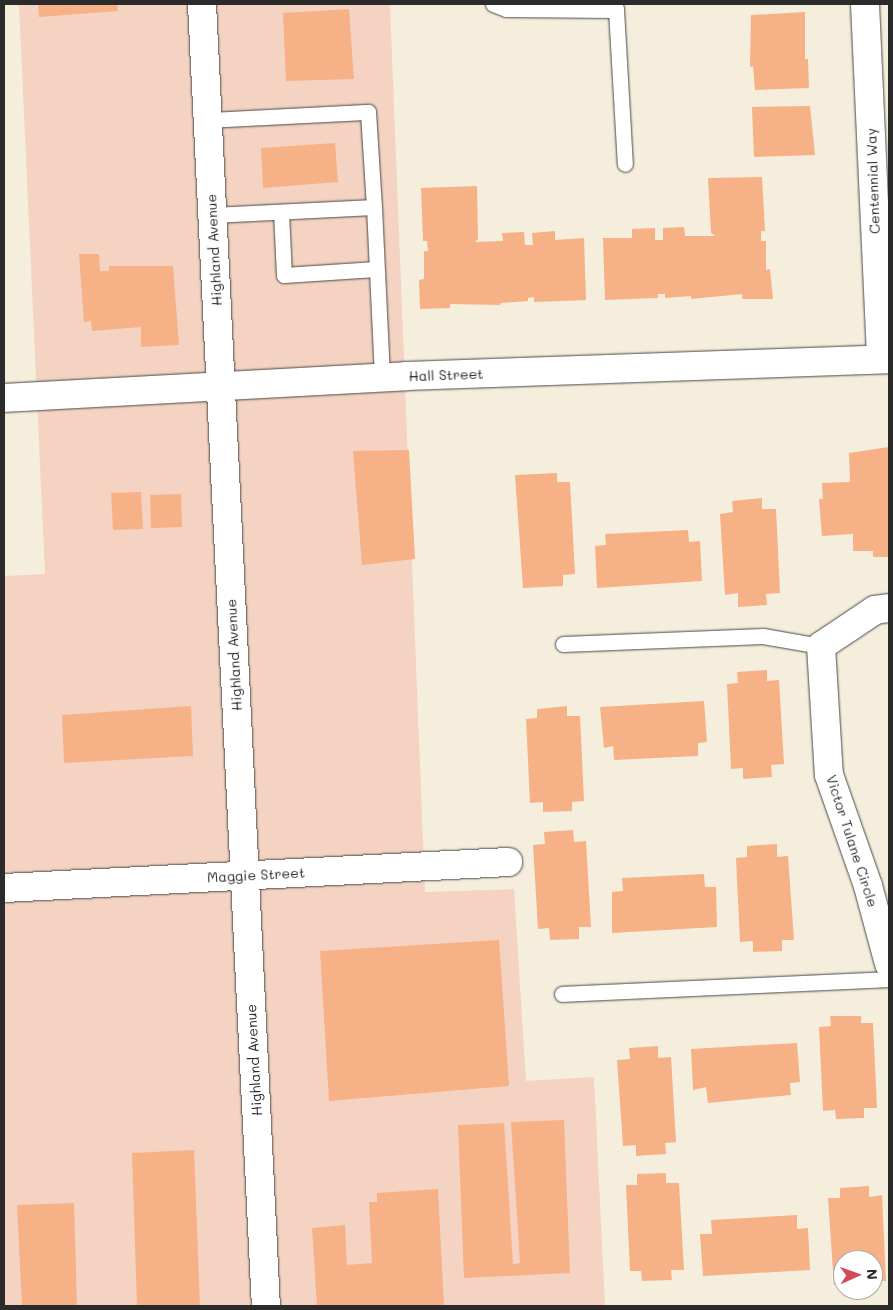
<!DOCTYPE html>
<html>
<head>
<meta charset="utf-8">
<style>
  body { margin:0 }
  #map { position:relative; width:893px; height:1310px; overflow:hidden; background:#f6eedd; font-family:Mali,sans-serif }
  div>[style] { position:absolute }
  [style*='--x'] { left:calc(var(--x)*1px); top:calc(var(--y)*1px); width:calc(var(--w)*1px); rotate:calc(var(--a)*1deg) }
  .built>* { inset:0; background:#f5d3c2 }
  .building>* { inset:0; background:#f7b186 }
  .roads { filter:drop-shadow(0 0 1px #494846) drop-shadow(0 0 1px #494846) }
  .service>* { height:15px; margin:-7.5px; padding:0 7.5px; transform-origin:7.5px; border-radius:7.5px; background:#fff }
  .minor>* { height:28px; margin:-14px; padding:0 14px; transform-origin:14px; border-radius:14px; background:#fff }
  .secondary>* { height:28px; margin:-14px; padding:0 14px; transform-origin:14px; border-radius:14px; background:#fff }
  span { translate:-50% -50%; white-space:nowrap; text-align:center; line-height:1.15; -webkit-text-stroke:4.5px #fff; paint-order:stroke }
  .street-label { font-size:14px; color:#2b2b2b }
  .frame { position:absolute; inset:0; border:5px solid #2b2b2b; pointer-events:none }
  .north { position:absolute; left:833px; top:1250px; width:50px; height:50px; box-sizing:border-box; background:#fff; border:1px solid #aaa; border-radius:50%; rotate:88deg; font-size:14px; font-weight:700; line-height:20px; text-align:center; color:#2b2b2b }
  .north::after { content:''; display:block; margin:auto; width:18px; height:22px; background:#d1495b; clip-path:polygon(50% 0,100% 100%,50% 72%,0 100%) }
</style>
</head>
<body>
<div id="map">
  <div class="built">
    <div style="clip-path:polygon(19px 4px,390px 4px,425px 892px,514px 889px,526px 1081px,594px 1077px,605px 1306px,4px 1306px,4px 576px,45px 574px)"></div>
  </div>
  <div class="building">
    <div style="clip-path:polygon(38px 4px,117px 4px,118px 11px,39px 17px)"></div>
    <div style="clip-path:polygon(349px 9px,354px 79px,286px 81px,283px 13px)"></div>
    <div style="clip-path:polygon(805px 12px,805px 59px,808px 59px,809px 88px,755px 90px,753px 66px,750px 67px,751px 15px)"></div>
    <div style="clip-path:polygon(810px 106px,815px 155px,754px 157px,752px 107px)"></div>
    <div style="clip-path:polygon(335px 143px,338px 182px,263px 188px,261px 148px)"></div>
    <div style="clip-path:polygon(762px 177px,765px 231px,761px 231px,761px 241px,766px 241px,766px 270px,770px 269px,773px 299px,742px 299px,742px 294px,691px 299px,691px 296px,665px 298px,665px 294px,658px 294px,658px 298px,605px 300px,603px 238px,632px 238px,632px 229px,655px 228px,655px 240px,663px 240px,663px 228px,684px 227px,685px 236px,715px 236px,711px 233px,708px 178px)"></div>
    <div style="clip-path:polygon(477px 186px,478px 239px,475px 242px,503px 241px,502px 233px,524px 232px,525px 245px,533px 245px,532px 233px,555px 231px,555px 240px,584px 238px,586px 300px,534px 302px,534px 297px,528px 298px,528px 301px,501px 303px,500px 305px,450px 304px,450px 308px,420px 309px,419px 280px,424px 279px,424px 251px,428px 251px,427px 241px,423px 241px,421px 188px)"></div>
    <div style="clip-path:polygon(79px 254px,99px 254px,100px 271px,109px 271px,109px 266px,173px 266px,179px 345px,141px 347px,141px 327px,92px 331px,91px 321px,84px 322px)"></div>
    <div style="clip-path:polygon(889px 447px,889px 557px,873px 557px,873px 551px,853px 551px,853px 534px,822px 536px,819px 499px,823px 499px,822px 483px,850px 482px,849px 453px)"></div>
    <div style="clip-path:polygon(409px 450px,415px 559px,362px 565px,353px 451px)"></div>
    <div style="clip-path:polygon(557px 473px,557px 482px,570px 482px,575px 574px,563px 575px,563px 586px,523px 588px,515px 475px)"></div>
    <div style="clip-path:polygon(141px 492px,143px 529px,113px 530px,111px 493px)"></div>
    <div style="clip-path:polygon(181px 494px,182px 527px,151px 528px,150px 495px)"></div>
    <div style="clip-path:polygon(762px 498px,762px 509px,776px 509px,780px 593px,766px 594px,767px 605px,738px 607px,738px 593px,725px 595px,720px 514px,733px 512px,732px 501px)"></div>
    <div style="clip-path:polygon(688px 530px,689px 542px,700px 541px,702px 581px,597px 588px,595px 546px,606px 545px,605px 534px)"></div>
    <div style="clip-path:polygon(767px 670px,767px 681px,779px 680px,784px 764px,771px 765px,772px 777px,743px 779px,743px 768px,731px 769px,727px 684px,738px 683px,737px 672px)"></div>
    <div style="clip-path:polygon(704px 701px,707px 742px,698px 743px,698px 756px,614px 760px,613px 746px,604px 748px,600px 707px)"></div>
    <div style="clip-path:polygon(191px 706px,193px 756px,64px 763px,62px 715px)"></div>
    <div style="clip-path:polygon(567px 706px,567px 716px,580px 716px,584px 801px,572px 802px,572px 811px,543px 812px,543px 802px,530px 803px,526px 719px,537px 718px,537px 709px)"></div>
    <div style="clip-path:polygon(573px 830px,574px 842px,586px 841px,591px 927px,579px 927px,579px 939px,550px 940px,549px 928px,538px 929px,533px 845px,545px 844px,544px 832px)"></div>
    <div style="clip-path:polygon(777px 844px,777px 857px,788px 856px,794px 940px,782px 940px,782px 951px,753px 952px,753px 941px,740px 942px,736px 858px,747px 857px,747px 846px)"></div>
    <div style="clip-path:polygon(704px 874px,705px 887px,716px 887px,717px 927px,612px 933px,612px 892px,623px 891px,622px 878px)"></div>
    <div style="clip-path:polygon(499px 940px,509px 1086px,329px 1101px,320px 951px)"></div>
    <div style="clip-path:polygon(830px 1016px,861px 1016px,861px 1023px,873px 1023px,877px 1108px,864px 1108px,864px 1118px,836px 1119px,835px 1110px,823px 1111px,819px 1027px,831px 1026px)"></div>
    <div style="clip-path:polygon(797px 1043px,800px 1082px,790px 1083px,791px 1095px,708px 1103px,706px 1087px,693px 1090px,691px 1049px)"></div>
    <div style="clip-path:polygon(658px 1046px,658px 1058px,671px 1057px,676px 1142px,665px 1143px,666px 1154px,636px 1156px,636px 1145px,623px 1146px,617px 1060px,630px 1059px,629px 1048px)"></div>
    <div style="clip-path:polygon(564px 1120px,570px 1273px,464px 1278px,458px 1125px,504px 1123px,513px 1264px,520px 1263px,511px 1122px)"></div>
    <div style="clip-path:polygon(194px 1150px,200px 1306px,137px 1306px,132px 1153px)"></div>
    <div style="clip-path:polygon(666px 1173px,666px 1183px,679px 1183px,684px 1270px,671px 1270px,672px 1280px,642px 1281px,641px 1271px,630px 1271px,626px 1185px,637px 1185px,637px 1174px)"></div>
    <div style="clip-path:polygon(869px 1186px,869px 1197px,882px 1195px,886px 1281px,873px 1281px,873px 1260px,843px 1260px,843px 1284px,834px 1285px,828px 1198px,840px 1198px,840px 1188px)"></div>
    <div style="clip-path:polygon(438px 1189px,444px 1306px,317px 1306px,312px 1228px,345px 1225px,347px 1265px,372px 1263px,369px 1202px,377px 1202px,377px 1193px)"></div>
    <div style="clip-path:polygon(74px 1203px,77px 1306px,22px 1306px,17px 1205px)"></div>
    <div style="clip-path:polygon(797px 1215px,797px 1229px,808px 1228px,810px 1270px,703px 1276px,700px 1234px,712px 1234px,711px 1220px)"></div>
    <div style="clip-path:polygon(845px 1290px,868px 1290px,868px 1291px,845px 1294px)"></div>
  </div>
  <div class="roads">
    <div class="service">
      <div style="--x:493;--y:4;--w:14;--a:21"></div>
      <div style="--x:506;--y:9;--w:110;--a:0.5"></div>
      <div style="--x:616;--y:10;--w:6;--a:-99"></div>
      <div style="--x:616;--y:10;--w:154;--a:86.7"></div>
      <div style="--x:208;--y:120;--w:160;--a:-2.9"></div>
      <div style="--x:368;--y:112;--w:95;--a:86.4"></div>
      <div style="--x:281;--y:212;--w:63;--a:87.3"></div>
      <div style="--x:284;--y:275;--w:92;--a:-3.7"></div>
      <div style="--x:212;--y:215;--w:162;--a:-2.8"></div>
      <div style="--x:374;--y:207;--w:170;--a:87.3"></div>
      <div style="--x:563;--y:644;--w:200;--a:-2.3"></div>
      <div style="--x:763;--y:636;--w:59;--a:9.8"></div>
      <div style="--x:562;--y:994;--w:327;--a:-2.6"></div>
    </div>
    <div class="minor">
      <div style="--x:865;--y:4;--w:355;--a:87.4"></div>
      <div style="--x:4;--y:398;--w:403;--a:-3.1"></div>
      <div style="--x:406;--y:376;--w:483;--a:-2"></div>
      <div style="--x:889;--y:608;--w:14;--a:172"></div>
      <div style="--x:875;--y:610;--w:65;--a:146.3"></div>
      <div style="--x:821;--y:646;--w:129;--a:86.5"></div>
      <div style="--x:829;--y:775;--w:118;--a:70.6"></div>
      <div style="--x:868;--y:886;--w:81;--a:74.9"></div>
      <div style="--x:4;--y:888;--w:505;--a:-2.95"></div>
    </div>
    <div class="secondary">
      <div style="--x:202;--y:4;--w:1304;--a:87.19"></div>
    </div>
  </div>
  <div class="street-label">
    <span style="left:873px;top:181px;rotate:-92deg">Centennial Way</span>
    <span style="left:214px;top:250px;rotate:-93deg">Highland Avenue</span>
    <span style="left:446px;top:375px;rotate:-2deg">Hall Street</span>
    <span style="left:234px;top:655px;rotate:-93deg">Highland Avenue</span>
    <span style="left:852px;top:841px;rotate:72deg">Victor Tulane Circle</span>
    <span style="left:256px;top:875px;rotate:-3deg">Maggie Street</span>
    <span style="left:254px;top:1060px;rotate:-93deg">Highland Avenue</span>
  </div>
  <div class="frame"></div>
  <div class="north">N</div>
</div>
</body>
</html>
